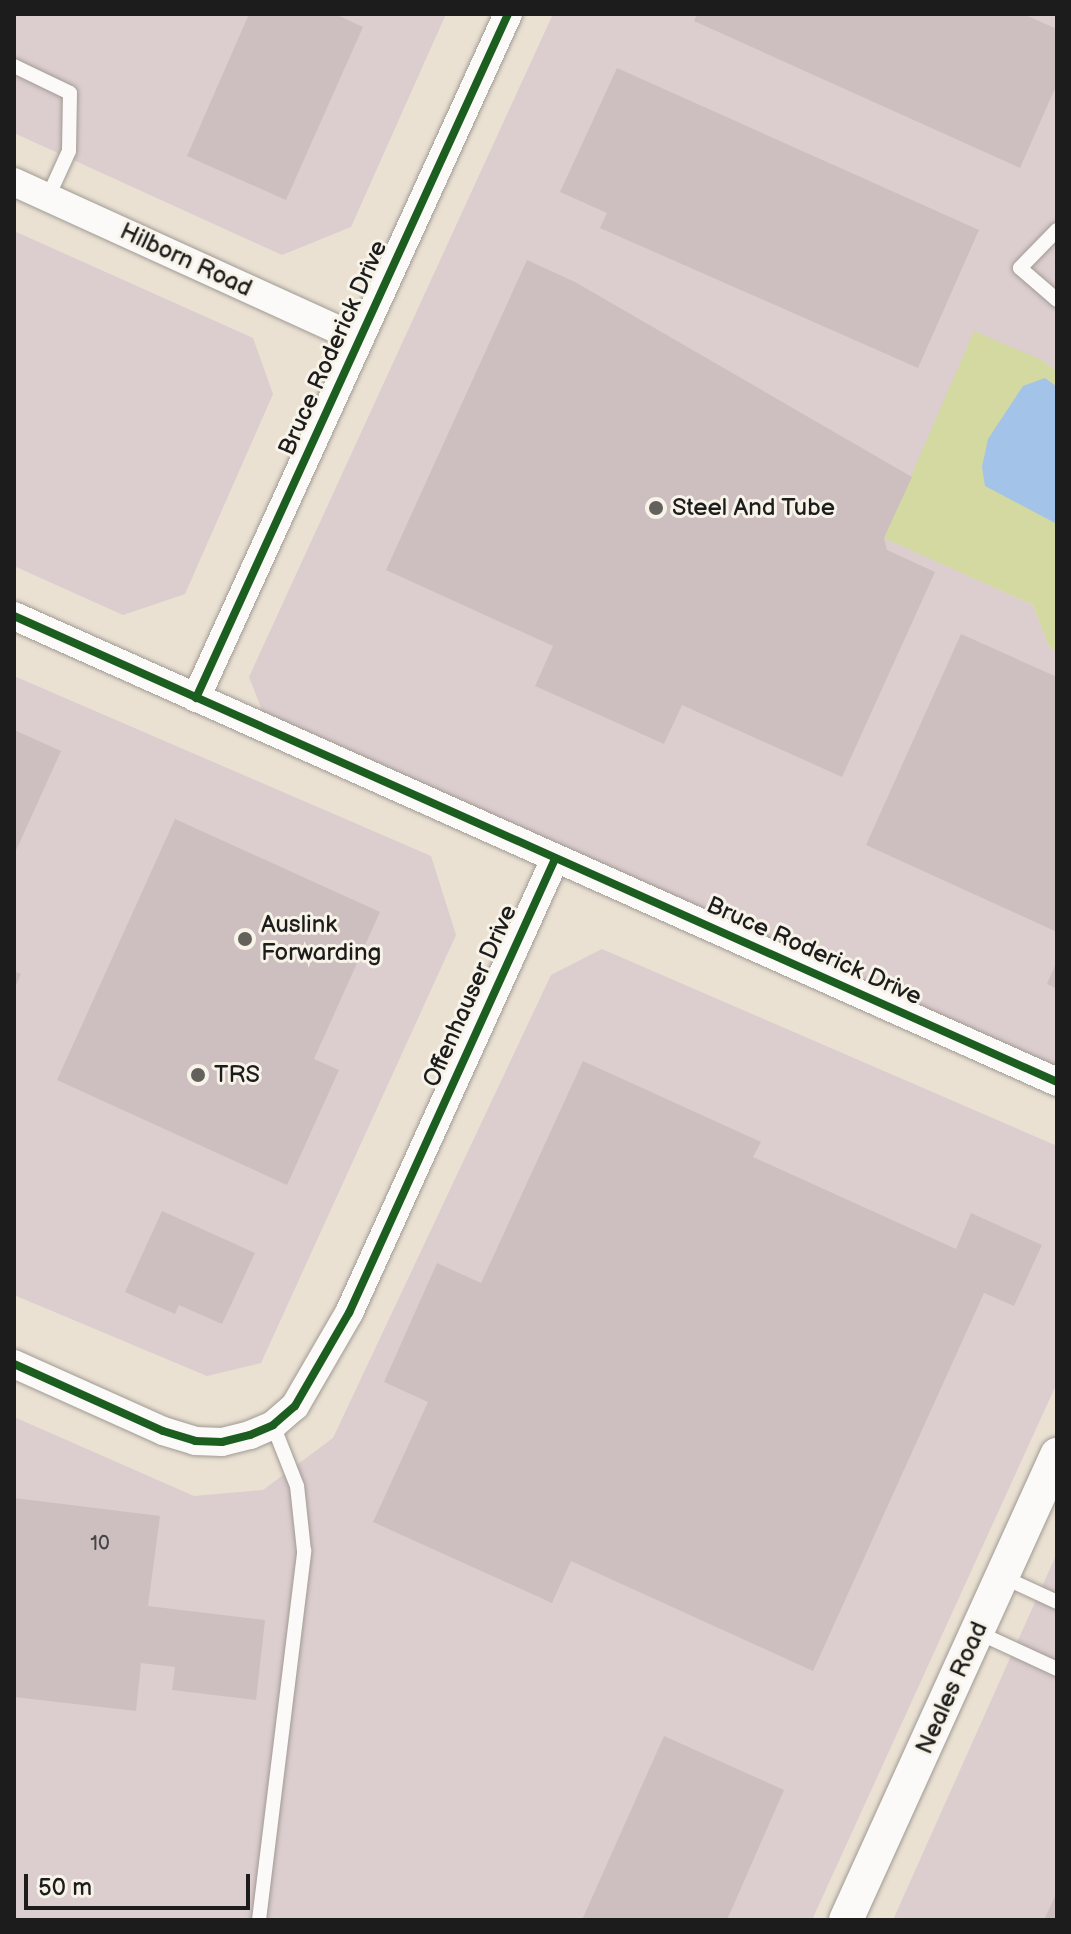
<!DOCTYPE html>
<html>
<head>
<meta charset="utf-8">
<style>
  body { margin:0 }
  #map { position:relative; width:1071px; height:1934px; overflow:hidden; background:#eae1d3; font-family:"Balsamiq Sans",sans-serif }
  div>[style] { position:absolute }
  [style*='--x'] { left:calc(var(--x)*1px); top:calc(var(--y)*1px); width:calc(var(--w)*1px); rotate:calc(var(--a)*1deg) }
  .industrial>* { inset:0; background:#dccdcf }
  .green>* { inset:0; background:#d3d9a0 }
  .water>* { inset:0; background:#a3c3e8 }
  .building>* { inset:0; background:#cdbfc0 }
  .roads { filter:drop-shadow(0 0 2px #a09b93) drop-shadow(0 0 2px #a09b93) }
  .service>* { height:14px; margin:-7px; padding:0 7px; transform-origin:7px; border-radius:7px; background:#fcfaf8 }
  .minor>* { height:28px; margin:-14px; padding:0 14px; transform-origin:14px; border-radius:14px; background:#fcfaf8 }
  .tertiary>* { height:34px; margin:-17px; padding:0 17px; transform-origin:17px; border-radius:17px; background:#fcfaf8 }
  .cycleway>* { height:8px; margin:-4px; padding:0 4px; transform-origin:4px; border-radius:4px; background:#1b5e20 }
  .dots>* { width:22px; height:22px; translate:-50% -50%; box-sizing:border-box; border:4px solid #f7f3e8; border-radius:50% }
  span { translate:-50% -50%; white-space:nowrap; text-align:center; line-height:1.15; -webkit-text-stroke:6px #f7f3e8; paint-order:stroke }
  .number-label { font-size:20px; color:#484545 }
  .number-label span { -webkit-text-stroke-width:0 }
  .street-label { font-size:24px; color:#1c1c1c }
  .poi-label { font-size:24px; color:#1c1c1c }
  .left { translate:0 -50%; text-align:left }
  .frame { position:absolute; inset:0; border:16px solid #1c1c1c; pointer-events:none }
  .scale { position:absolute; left:24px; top:1874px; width:226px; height:36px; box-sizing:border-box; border:4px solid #1c1c1c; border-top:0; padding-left:10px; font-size:24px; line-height:28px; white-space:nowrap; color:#1c1c1c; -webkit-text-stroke:6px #f7f3e8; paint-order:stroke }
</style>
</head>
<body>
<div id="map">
  <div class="industrial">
    <div style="clip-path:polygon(14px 14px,446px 14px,351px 227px,282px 255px,14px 133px)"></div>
    <div style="clip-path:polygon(553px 14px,1057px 14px,1057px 372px,1042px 360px,912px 477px,885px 538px,1033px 605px,1049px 647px,1057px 651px,1057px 1081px,268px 725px,249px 677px)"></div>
    <div style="clip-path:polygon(14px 231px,253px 338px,273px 394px,185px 594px,123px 615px,14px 566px)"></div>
    <div style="clip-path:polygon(14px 676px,431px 856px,456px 935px,261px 1363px,207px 1376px,14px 1295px)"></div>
    <div style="clip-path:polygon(602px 949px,1057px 1146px,1057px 1383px,812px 1920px,14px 1920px,14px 1417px,194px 1496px,263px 1490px,333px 1438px,551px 975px)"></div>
    <div style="clip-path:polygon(1057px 1553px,1057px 1920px,893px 1920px)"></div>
  </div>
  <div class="green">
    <div style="clip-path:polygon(974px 331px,1042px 360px,1057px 372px,1057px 651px,1049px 647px,1033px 605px,884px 538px)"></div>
  </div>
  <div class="water">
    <div style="clip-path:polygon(1045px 378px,1057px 387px,1057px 524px,985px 486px,982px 467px,988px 439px,1023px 386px)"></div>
  </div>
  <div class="building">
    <div style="clip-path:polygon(249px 14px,335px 14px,363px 27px,286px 200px,187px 156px)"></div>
    <div style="clip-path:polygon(697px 14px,1023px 14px,1057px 29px,1057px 84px,1020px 168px,694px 21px)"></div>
    <div style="clip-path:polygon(617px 68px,979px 230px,918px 368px,600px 228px,607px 213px,560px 192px)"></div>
    <div style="clip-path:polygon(527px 260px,575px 282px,912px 477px,884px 538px,887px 550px,935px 572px,842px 777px,682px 705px,664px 744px,535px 686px,553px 646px,386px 570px)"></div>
    <div style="clip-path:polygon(961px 634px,1057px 677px,1057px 932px,866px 845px)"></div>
    <div style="clip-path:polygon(14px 730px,61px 751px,14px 855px)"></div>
    <div style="clip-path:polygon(175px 819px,380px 912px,314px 1059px,339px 1070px,287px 1185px,57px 1080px)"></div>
    <div style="clip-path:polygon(1057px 961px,1057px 989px,1047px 984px)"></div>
    <div style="clip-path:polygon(14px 971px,21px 974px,14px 990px)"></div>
    <div style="clip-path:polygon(583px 1061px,761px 1142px,753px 1157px,956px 1249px,971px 1213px,1042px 1245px,1014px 1306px,984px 1293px,813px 1671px,571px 1561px,552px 1603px,373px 1522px,428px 1402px,384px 1382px,437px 1263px,481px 1283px)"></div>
    <div style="clip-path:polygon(162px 1211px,255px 1253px,222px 1324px,179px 1305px,175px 1314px,125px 1292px)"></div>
    <div style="clip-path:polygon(14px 1498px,160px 1516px,148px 1606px,265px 1620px,256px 1700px,172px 1690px,175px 1667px,141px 1663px,136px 1711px,14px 1697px)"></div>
    <div style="clip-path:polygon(664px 1736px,784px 1790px,727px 1920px,582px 1920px)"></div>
    <div style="clip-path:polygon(1057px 1892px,1057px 1920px,1044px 1920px)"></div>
  </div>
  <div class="roads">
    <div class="service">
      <div style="--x:14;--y:66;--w:62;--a:25.7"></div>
      <div style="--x:70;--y:93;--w:58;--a:91"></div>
      <div style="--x:69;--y:151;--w:51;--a:114.5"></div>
      <div style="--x:1057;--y:230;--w:53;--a:134.2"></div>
      <div style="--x:1020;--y:268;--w:49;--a:40.9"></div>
      <div style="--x:1003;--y:1577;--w:60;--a:24.8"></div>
      <div style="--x:977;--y:1632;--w:88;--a:24.8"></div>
      <div style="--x:259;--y:1920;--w:372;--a:-83"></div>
      <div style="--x:304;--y:1551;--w:65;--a:-96.1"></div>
      <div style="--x:297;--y:1486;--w:66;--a:-111.5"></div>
    </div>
    <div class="minor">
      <div style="--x:14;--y:182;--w:379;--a:24.5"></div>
      <div style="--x:14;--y:616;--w:1142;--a:24.07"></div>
      <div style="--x:196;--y:698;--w:752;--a:-65.48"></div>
      <div style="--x:14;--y:1364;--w:163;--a:24.2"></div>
      <div style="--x:163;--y:1431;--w:34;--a:17"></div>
      <div style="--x:195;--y:1441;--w:27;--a:2"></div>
      <div style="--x:222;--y:1442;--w:29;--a:-14"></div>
      <div style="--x:250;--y:1435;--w:25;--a:-23"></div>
      <div style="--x:273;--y:1425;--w:29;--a:-41"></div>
      <div style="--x:295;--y:1406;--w:108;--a:-59.9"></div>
      <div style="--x:349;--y:1313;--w:499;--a:-65.6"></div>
    </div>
    <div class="tertiary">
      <div style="--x:846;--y:1920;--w:511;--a:-65.59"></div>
    </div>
  </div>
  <div class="cycleway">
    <div style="--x:14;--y:616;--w:1142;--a:24.07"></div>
    <div style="--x:196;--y:698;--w:752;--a:-65.48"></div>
    <div style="--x:14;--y:1364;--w:163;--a:24.2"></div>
    <div style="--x:163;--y:1431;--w:34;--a:17"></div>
    <div style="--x:195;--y:1441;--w:27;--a:2"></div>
    <div style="--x:222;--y:1442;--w:29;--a:-14"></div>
    <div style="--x:250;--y:1435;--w:25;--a:-23"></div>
    <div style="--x:273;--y:1425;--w:29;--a:-41"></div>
    <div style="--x:295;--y:1406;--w:108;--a:-59.9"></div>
    <div style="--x:349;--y:1313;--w:499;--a:-65.6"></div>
  </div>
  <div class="dots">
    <div style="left:656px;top:508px;background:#64615c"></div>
    <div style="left:245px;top:939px;background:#64615c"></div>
    <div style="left:198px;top:1075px;background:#64615c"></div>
  </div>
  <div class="number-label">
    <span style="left:100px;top:1544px">10</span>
  </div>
  <div class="street-label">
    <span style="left:186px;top:260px;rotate:25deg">Hilborn Road</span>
    <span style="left:333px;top:348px;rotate:-66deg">Bruce Roderick Drive</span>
    <span style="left:814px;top:951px;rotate:24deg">Bruce Roderick Drive</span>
    <span style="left:470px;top:996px;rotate:-66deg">Offenhauser Drive</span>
    <span style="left:952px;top:1688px;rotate:-66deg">Neales Road</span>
  </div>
  <div class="poi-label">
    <span class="left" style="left:672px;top:508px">Steel And Tube</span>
    <span class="left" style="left:261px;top:939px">Auslink<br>Forwarding</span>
    <span class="left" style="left:214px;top:1075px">TRS</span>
  </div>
  <div class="frame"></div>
  <div class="scale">50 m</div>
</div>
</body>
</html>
